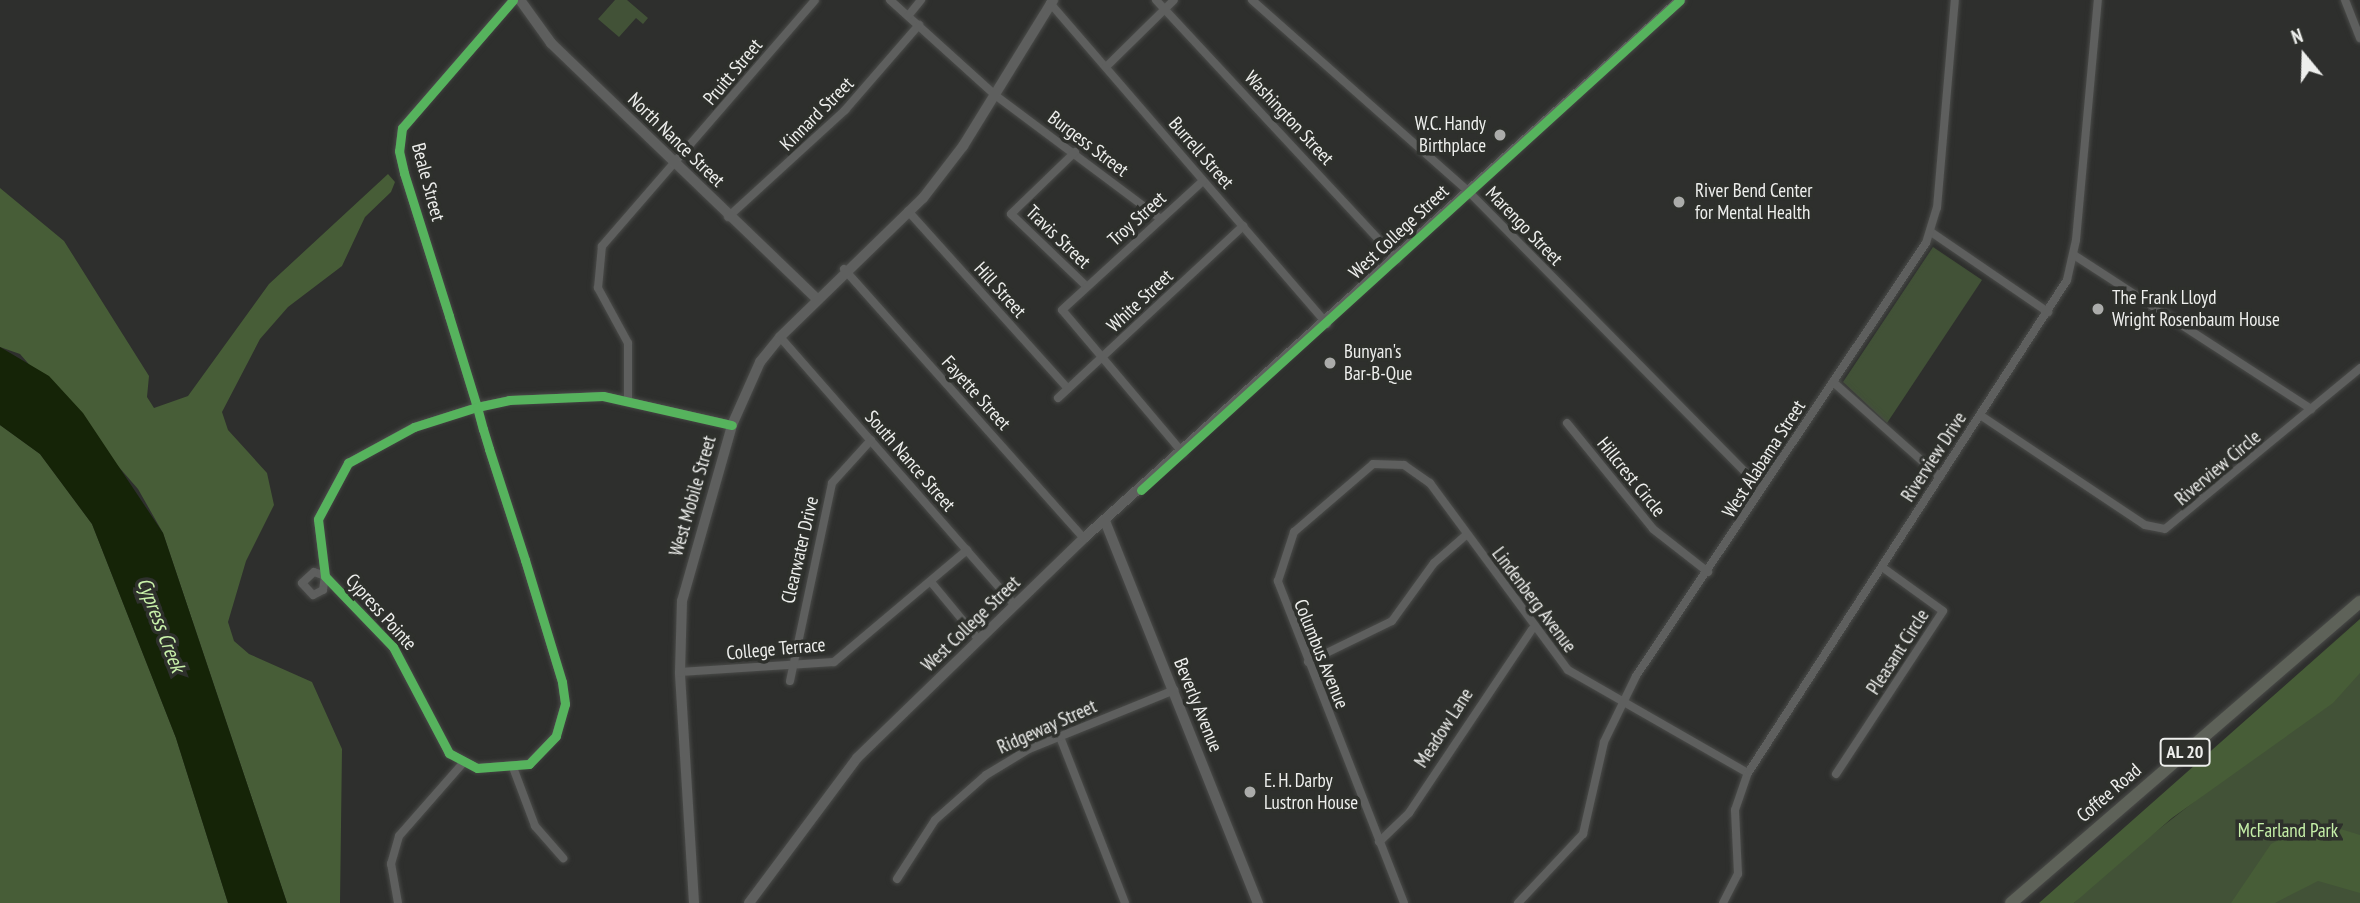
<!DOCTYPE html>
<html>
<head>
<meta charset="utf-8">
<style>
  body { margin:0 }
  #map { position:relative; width:2360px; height:903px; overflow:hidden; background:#2e2f2d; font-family:"PT Sans Narrow",sans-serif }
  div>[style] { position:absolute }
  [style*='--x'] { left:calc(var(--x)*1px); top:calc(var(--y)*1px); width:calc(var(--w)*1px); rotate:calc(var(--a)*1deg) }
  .green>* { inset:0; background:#425237 }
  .forest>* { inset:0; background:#475d37 }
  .water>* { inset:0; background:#152407 }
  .roads { filter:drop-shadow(0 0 2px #4a4b49) drop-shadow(0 0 2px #4a4b49) }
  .street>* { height:8px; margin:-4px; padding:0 4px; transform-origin:4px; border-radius:4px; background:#5e5f5e }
  .secondary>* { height:10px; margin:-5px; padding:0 5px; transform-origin:5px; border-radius:5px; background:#5e5f5e }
  .primary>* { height:12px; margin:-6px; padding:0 6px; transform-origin:6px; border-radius:6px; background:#5e6259 }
  .cycleway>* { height:9px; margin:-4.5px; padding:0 4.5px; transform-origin:4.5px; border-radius:4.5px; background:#56b35d }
  .dots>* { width:19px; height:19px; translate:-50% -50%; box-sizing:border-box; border:4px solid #2e302c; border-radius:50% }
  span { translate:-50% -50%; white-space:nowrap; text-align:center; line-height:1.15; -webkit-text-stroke:7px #2e302c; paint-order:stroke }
  .shield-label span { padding:2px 5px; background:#2e302c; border:2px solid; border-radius:5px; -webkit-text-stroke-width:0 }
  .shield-label { font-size:18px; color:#eeefed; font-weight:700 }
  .street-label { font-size:19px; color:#eeefed }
  .poi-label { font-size:19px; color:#eeefed }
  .right { translate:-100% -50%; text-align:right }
  .left { translate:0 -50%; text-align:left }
  .park-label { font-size:19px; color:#c5efa8 }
  .water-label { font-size:21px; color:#c9f2ab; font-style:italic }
  .north { position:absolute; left:2269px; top:21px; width:70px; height:70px; -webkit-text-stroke:5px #2e302c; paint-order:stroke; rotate:341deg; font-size:19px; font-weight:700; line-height:28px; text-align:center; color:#eeefed }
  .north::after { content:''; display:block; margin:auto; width:24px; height:32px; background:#eeefed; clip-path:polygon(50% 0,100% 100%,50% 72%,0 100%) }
</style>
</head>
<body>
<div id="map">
  <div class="green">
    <div style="clip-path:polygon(615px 0,627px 0,648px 18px,643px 24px,636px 18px,619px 37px,598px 19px)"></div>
    <div style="clip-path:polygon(1933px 247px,1982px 280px,1887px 423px,1843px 382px)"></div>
    <div style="clip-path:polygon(2360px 672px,2360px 903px,2074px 903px,2099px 876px)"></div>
  </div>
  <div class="forest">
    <div style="clip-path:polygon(388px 174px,395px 182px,391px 192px,365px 217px,342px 266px,288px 307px,260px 339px,222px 412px,228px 430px,267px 473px,274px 505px,246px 561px,228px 622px,234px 641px,249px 654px,312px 682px,342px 749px,340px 903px,287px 903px,163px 533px,138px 489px,20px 354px,0 347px,0 188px,64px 241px,149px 376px,147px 397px,154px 408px,188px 396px,269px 284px)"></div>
    <div style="clip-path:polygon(0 425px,40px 454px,92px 524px,176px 738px,228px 903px,0 903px)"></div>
    <div style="clip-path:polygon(2360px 619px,2360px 673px,2333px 703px,2172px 818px,2074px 903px,2039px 903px)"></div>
    <div style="clip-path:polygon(2315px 821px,2360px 835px,2360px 893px,2318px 881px,2275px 903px,2231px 903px,2271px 844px)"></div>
  </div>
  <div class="water">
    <div style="clip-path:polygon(0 347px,49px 376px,83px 413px,163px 533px,287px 903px,228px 903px,176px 738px,92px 524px,40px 454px,0 425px)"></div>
  </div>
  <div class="roads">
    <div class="street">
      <div style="--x:513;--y:0;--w:169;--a:130.9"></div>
      <div style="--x:402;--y:128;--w:23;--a:97"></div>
      <div style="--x:399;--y:151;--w:23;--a:77"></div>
      <div style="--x:404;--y:173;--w:150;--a:72.5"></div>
      <div style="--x:449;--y:316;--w:95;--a:72.9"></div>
      <div style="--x:477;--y:407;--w:23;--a:75"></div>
      <div style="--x:483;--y:429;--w:21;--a:73"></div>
      <div style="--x:489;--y:449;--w:117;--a:72"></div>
      <div style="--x:525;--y:560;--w:127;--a:73.1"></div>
      <div style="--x:562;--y:682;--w:22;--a:82"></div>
      <div style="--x:565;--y:704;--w:33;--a:106"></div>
      <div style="--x:556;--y:736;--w:39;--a:134"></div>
      <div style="--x:529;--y:764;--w:52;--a:175.6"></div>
      <div style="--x:477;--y:768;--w:32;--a:-152"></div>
      <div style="--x:449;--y:753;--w:120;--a:-117.8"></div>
      <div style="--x:393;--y:647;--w:98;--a:-133.8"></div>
      <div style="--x:325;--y:576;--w:57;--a:-97"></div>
      <div style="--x:318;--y:519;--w:64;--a:-61.8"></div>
      <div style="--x:348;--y:463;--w:75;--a:-28.6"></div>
      <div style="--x:414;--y:427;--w:66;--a:-17.6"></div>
      <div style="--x:477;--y:407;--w:33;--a:-12"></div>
      <div style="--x:509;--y:400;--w:94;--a:-2.4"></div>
      <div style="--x:603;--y:396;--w:132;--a:12.7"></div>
      <div style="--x:890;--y:0;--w:142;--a:42.1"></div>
      <div style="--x:995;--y:95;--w:207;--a:36.8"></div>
      <div style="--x:1156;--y:0;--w:354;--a:47.1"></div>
      <div style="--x:1252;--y:0;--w:288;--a:41.5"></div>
      <div style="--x:1468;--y:191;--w:417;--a:45.4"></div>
      <div style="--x:2345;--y:0;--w:41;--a:68.5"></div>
      <div style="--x:1050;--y:3;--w:424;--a:49.2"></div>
      <div style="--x:908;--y:16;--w:21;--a:-51"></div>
      <div style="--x:1106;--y:67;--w:95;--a:-44.6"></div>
      <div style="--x:1075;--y:152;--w:89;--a:135.9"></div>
      <div style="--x:1011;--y:214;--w:104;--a:43.8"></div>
      <div style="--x:908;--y:211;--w:239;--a:48"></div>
      <div style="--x:728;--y:217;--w:159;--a:-42.4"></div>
      <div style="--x:845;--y:110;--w:113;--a:-49"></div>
      <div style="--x:1931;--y:232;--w:142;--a:34.4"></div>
      <div style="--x:2074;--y:255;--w:283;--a:33"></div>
      <div style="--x:844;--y:269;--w:361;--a:48.3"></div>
      <div style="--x:780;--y:337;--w:356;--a:48.8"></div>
      <div style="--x:1833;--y:382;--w:143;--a:41.6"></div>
      <div style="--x:1058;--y:398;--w:253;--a:-42.9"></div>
      <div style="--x:628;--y:400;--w:57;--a:-90"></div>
      <div style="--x:628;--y:343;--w:63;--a:-118.6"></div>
      <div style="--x:598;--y:288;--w:42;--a:-84.6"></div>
      <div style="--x:602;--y:246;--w:325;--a:-49.1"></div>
      <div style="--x:1980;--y:415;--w:198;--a:33.7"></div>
      <div style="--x:2145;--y:525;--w:20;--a:11"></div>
      <div style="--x:2165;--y:529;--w:253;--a:-39.5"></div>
      <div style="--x:1567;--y:423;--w:136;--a:50.9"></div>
      <div style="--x:1653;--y:529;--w:70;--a:38"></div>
      <div style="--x:1183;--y:453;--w:187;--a:-130.2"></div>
      <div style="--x:1062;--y:310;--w:191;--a:-42.5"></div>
      <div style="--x:314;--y:572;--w:12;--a:20"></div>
      <div style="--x:325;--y:576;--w:14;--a:98"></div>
      <div style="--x:323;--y:590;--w:11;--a:153"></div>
      <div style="--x:313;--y:595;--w:16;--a:-133"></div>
      <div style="--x:302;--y:583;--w:16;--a:-43"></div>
      <div style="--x:931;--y:582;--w:75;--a:50.4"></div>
      <div style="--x:1308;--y:662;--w:93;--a:-26"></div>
      <div style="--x:1392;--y:621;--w:72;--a:-54.1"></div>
      <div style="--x:1434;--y:563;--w:43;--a:-41.2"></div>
      <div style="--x:680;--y:672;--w:154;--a:-3.7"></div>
      <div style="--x:834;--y:662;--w:174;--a:-40.1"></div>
      <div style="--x:790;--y:681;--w:202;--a:-78"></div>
      <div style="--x:832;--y:483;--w:58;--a:-47.8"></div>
      <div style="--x:1060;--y:737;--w:178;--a:68.6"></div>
      <div style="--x:514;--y:770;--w:60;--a:69.4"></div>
      <div style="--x:535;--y:826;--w:43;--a:48.8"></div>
      <div style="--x:1836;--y:774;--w:195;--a:-56.7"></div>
      <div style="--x:1943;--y:611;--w:75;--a:-144.2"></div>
      <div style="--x:1379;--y:842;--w:42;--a:-44"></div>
      <div style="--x:1409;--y:813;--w:221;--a:-56.2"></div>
      <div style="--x:897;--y:879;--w:70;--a:-57.2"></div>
      <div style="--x:935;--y:820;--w:68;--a:-41.4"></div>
      <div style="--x:986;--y:775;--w:50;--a:-31.2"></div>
      <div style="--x:1029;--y:749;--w:157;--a:-22.1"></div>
      <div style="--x:398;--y:903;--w:40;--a:-100"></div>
      <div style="--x:391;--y:864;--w:29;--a:-74"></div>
      <div style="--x:399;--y:836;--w:97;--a:-48.8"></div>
      <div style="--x:1404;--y:903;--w:346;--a:-111.4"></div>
      <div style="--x:1278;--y:581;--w:52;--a:-71.9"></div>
      <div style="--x:1294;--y:532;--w:104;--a:-40.7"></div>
      <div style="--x:1373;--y:464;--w:31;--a:2"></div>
      <div style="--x:1404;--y:465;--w:32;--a:35"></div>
      <div style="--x:1430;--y:483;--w:232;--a:53.6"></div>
      <div style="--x:1568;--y:670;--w:207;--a:29.8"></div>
      <div style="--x:1518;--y:903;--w:95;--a:-46.7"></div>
      <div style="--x:1583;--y:834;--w:94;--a:-77.1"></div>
      <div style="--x:1604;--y:742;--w:73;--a:-64.1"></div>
      <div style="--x:1636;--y:676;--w:521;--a:-56.19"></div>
      <div style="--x:1926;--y:243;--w:37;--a:-73"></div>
      <div style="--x:1937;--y:208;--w:209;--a:-85.1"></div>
      <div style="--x:1723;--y:903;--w:33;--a:-63"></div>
      <div style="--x:1738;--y:874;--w:64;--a:-92.7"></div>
      <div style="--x:1735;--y:810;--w:39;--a:-71"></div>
      <div style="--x:1748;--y:773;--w:587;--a:-57.09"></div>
      <div style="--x:2067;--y:280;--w:41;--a:-77.3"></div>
      <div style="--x:2076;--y:240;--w:241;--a:-84.8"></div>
    </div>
    <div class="secondary">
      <div style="--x:520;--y:0;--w:53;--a:54.2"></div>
      <div style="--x:551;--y:43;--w:368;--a:43.9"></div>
      <div style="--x:1105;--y:521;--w:412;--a:68.2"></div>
      <div style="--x:694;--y:903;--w:231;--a:-93.5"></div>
      <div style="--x:680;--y:672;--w:71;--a:-88.4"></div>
      <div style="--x:682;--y:601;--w:183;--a:-74.1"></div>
      <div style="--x:732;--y:425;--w:69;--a:-66"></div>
      <div style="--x:760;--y:362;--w:32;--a:-51"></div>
      <div style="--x:780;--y:337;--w:199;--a:-44.2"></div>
      <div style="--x:923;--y:198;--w:66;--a:-52.4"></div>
      <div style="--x:963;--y:146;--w:172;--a:-58.3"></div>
      <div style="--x:749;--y:903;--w:181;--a:-53.3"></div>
      <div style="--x:857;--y:758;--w:316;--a:-44.1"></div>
      <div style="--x:1084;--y:538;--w:803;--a:-42.07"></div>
    </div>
    <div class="primary">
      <div style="--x:2011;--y:903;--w:461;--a:-40.8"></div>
    </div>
  </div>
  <div class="cycleway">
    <div style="--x:513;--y:0;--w:169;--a:130.9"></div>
    <div style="--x:402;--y:128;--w:23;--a:97"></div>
    <div style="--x:399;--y:151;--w:23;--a:77"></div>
    <div style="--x:404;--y:173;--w:150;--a:72.5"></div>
    <div style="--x:449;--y:316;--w:95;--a:72.9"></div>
    <div style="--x:477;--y:407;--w:23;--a:75"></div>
    <div style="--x:483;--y:429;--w:21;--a:73"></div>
    <div style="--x:489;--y:449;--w:117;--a:72"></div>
    <div style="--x:525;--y:560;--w:127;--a:73.1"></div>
    <div style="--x:562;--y:682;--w:22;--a:82"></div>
    <div style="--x:565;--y:704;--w:33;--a:106"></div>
    <div style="--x:556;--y:736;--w:39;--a:134"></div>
    <div style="--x:529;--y:764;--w:52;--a:175.6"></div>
    <div style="--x:477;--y:768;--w:32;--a:-152"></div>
    <div style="--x:449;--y:753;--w:120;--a:-117.8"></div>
    <div style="--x:393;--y:647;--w:98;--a:-133.8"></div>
    <div style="--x:325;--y:576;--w:57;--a:-97"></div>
    <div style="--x:318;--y:519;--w:64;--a:-61.8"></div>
    <div style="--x:348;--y:463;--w:75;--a:-28.6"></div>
    <div style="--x:414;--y:427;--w:66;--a:-17.6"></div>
    <div style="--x:477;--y:407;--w:33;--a:-12"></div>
    <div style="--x:509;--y:400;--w:94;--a:-2.4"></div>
    <div style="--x:603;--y:396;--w:132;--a:12.7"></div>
    <div style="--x:1141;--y:490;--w:728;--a:-42.27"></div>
  </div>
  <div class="dots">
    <div style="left:1500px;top:135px;background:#abacaa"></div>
    <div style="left:1679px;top:202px;background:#abacaa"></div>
    <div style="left:2098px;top:309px;background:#abacaa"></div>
    <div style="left:1330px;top:363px;background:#abacaa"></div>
    <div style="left:1250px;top:792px;background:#abacaa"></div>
  </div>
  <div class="shield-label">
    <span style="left:2185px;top:752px">AL 20</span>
  </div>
  <div class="street-label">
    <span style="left:733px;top:72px;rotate:-50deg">Pruitt Street</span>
    <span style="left:817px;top:114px;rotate:-45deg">Kinnard Street</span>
    <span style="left:1289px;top:118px;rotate:47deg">Washington Street</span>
    <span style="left:676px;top:140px;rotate:44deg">North Nance Street</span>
    <span style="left:1088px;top:144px;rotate:37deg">Burgess Street</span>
    <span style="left:1201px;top:153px;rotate:49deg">Burrell Street</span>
    <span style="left:428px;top:182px;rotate:75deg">Beale Street</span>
    <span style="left:1137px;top:219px;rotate:-42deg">Troy Street</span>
    <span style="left:1524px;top:226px;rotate:46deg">Marengo Street</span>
    <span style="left:1399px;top:232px;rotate:-43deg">West College Street</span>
    <span style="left:1058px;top:237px;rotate:44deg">Travis Street</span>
    <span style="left:1000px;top:290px;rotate:48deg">Hill Street</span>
    <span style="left:1140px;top:301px;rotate:-43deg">White Street</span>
    <span style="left:976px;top:393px;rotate:48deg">Fayette Street</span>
    <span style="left:1934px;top:457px;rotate:-57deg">Riverview Drive</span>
    <span style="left:1764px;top:459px;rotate:-57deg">West Alabama Street</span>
    <span style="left:910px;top:461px;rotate:49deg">South Nance Street</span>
    <span style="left:2218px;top:468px;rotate:-40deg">Riverview Circle</span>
    <span style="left:1631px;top:477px;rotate:51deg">Hillcrest Circle</span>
    <span style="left:693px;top:496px;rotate:-74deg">West Mobile Street</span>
    <span style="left:800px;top:550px;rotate:-77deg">Clearwater Drive</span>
    <span style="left:1534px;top:600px;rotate:53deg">Lindenberg Avenue</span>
    <span style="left:381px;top:612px;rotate:48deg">Cypress Pointe</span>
    <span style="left:971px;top:624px;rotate:-44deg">West College Street</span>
    <span style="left:776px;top:649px;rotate:-5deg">College Terrace</span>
    <span style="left:1898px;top:652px;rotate:-57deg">Pleasant Circle</span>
    <span style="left:1321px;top:654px;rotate:68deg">Columbus Avenue</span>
    <span style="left:1198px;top:705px;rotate:68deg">Beverly Avenue</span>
    <span style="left:1047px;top:727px;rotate:-24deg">Ridgeway Street</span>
    <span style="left:1444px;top:728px;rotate:-57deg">Meadow Lane</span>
    <span style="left:2109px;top:793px;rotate:-41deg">Coffee Road</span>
  </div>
  <div class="poi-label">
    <span class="right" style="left:1486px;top:135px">W.C. Handy<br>Birthplace</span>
    <span class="left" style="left:1695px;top:202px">River Bend Center<br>for Mental Health</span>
    <span class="left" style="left:2112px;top:309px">The Frank Lloyd<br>Wright Rosenbaum House</span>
    <span class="left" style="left:1344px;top:363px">Bunyan's<br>Bar-B-Que</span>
    <span class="left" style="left:1264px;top:792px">E. H. Darby<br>Lustron House</span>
  </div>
  <div class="park-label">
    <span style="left:2288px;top:831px">McFarland Park</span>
  </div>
  <div class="water-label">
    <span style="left:161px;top:625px;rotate:69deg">Cypress Creek</span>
  </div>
  <div class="north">N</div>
</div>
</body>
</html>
